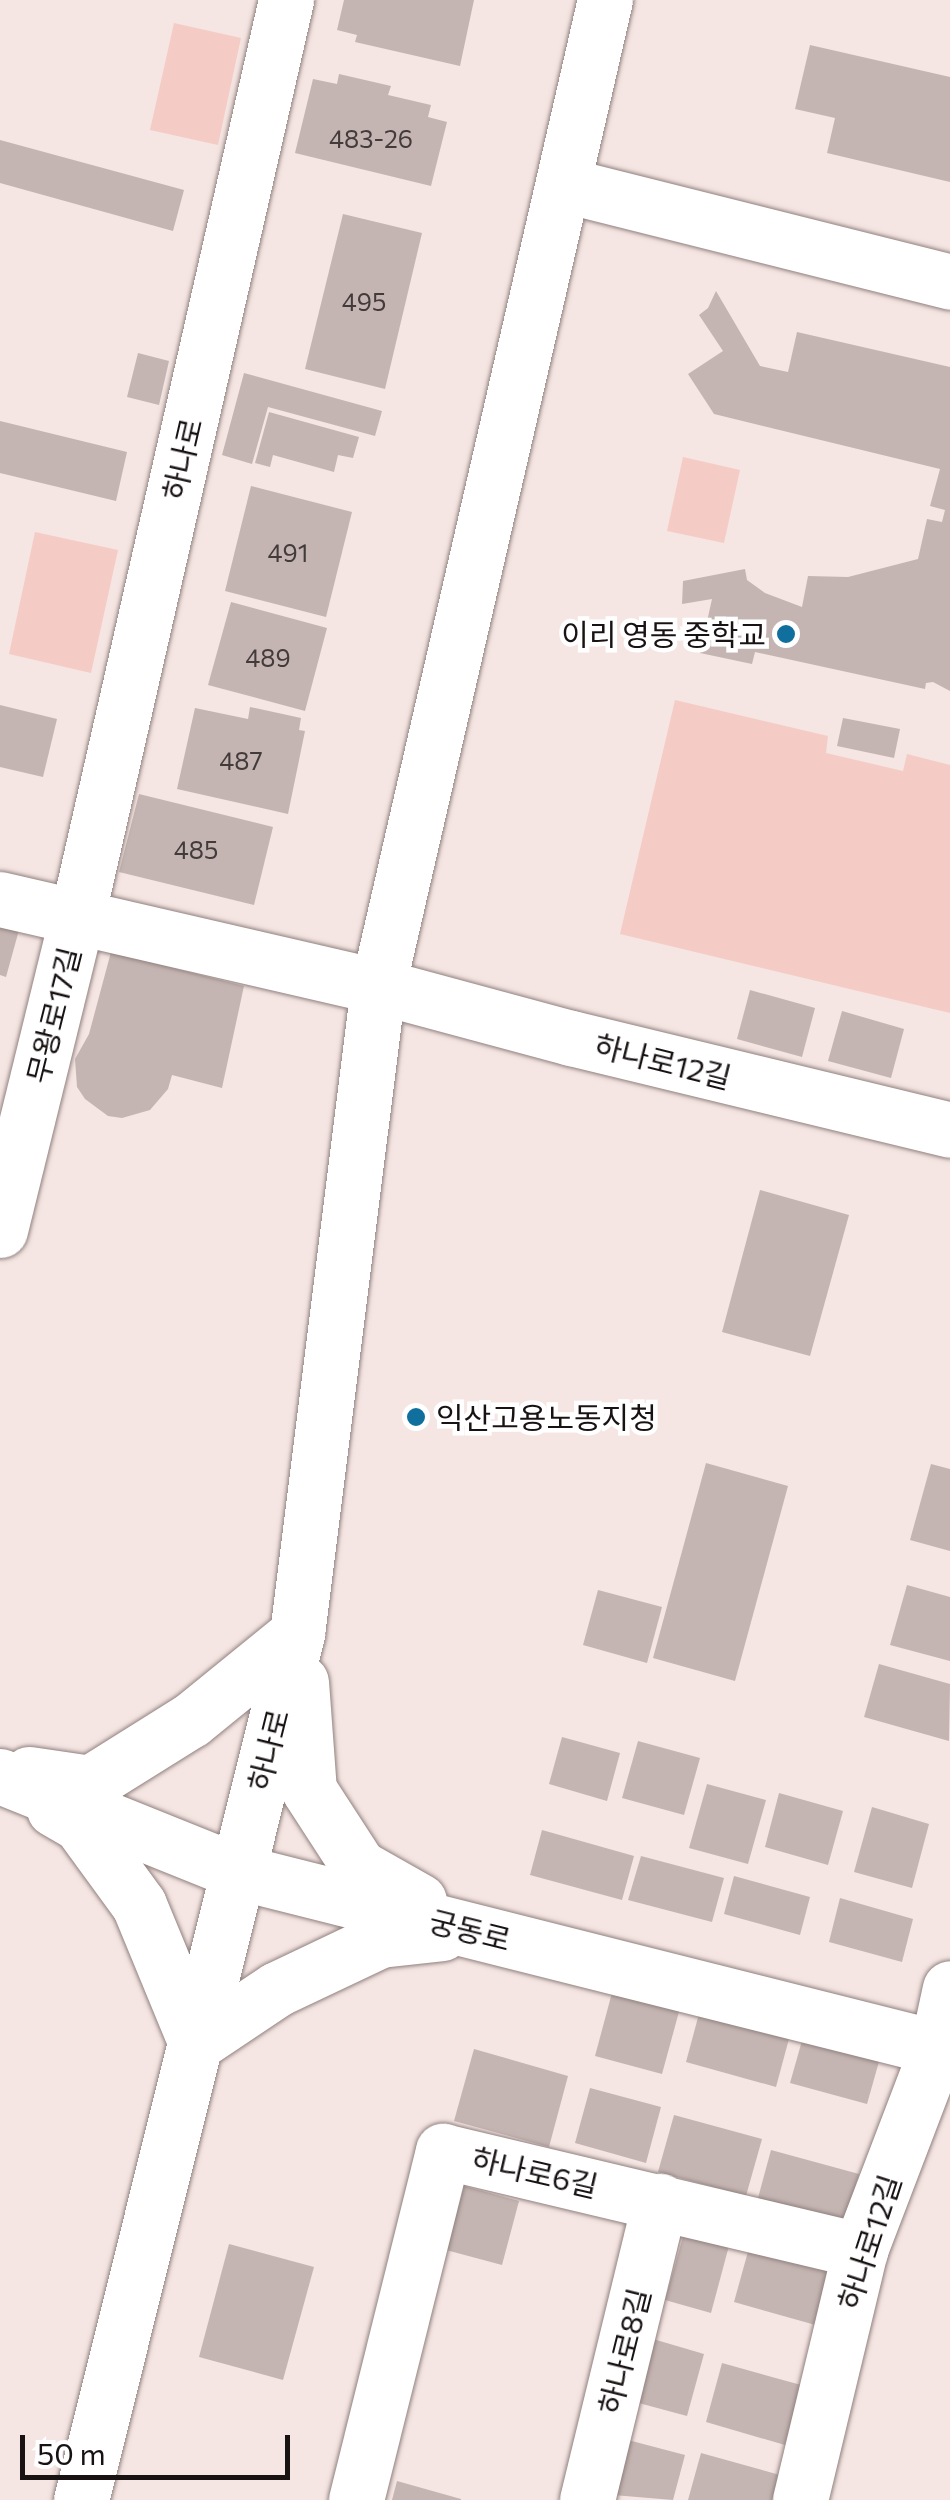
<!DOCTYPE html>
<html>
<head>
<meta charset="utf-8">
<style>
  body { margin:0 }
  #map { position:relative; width:950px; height:2500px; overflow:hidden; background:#f5e5e3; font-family:Commissioner,"Noto Sans KR",sans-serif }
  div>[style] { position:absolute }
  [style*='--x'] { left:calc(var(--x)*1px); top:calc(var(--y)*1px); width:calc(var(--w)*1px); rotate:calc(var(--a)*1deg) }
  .green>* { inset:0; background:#f5ccc5 }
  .building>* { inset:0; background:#c4b5b3 }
  .roads { filter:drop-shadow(0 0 2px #90817f) drop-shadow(0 0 2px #90817f) }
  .minor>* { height:55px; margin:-27.5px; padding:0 27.5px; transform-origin:27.5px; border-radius:27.5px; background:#fff }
  .dots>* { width:28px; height:28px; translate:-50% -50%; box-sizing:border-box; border:5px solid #fff; border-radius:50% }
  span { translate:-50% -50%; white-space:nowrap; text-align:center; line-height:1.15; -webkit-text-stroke:9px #fff; paint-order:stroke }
  .number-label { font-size:25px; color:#433b3a }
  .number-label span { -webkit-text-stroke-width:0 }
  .street-label { font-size:30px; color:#181212 }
  .poi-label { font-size:30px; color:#181212 }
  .right { translate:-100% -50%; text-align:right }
  .left { translate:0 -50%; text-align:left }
  .scale { position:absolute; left:20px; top:2435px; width:270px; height:45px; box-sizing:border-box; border:5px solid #181212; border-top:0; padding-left:12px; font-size:30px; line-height:35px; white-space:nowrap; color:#181212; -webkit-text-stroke:8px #fff; paint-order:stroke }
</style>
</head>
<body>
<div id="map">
  <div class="green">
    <div style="clip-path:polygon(174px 23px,241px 38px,218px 145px,150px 130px)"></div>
    <div style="clip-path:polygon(683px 457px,740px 470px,724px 543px,667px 531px)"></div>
    <div style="clip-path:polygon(35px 532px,118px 550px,91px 673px,9px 654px)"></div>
    <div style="clip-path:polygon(675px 700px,828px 736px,826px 753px,903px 771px,907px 754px,950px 765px,950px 1013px,620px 934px)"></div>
  </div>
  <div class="building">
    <div style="clip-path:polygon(344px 0,474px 0,460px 66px,355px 42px,357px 35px,337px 30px)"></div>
    <div style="clip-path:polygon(810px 45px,950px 77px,950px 182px,827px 153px,835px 118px,795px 109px)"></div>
    <div style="clip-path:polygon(339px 74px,391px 86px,388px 95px,431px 105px,428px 117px,447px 122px,431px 186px,295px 153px,313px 79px,337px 84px)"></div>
    <div style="clip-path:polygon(0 140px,184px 190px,173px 231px,0 183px)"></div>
    <div style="clip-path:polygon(343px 214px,422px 233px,385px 389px,305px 369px)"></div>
    <div style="clip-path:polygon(716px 291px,760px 366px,788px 372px,797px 332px,950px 367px,950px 691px,933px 682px,926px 683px,925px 689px,755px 652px,752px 664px,700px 653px,712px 599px,682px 604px,683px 581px,745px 569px,747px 580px,765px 593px,802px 607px,808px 576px,848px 577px,918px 559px,927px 519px,942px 522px,945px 510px,930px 506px,940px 469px,714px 414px,688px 374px,723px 351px,699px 315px,708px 308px)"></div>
    <div style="clip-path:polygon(138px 353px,169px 361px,159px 405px,127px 397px)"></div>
    <div style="clip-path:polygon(244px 373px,382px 411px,375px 436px,268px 407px,252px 464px,222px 455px)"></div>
    <div style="clip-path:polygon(269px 412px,359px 437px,353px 458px,338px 455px,334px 472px,273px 455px,270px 467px,255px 463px)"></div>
    <div style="clip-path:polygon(0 421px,127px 452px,116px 501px,0 473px)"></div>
    <div style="clip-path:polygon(251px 486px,352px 512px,326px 617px,225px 591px)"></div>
    <div style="clip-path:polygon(231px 602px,327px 628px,305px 711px,208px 685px)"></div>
    <div style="clip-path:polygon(0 705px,57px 719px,43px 777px,0 767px)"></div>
    <div style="clip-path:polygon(250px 707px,301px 718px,299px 730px,305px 731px,288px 814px,177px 789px,195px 708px,248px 719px)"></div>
    <div style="clip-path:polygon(843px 718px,900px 729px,894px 758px,837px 746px)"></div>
    <div style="clip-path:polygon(139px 794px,273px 827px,254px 905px,119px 872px)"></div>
    <div style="clip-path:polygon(0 925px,19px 930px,6px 977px,0 975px)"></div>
    <div style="clip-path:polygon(111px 952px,244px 986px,222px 1088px,172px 1075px,168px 1089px,150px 1110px,122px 1118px,108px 1116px,85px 1099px,77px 1087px,75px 1059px,89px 1034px)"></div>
    <div style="clip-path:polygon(750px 990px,815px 1008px,802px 1057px,737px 1039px)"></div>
    <div style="clip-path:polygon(842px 1011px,904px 1029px,891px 1078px,828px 1061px)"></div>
    <div style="clip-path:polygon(760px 1190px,849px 1215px,810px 1356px,722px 1332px)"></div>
    <div style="clip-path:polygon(706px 1463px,788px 1486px,735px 1681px,653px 1658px)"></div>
    <div style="clip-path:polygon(931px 1464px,950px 1469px,950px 1551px,910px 1540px)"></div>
    <div style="clip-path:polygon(907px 1585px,950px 1597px,950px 1661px,890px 1645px)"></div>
    <div style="clip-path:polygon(598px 1590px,662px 1607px,647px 1663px,583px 1645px)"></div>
    <div style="clip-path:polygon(879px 1664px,950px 1684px,949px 1741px,864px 1717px)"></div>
    <div style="clip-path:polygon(562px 1737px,620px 1753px,607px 1801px,549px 1784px)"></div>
    <div style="clip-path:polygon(638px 1741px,700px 1758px,684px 1815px,622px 1798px)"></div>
    <div style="clip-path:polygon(707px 1784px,766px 1800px,748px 1864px,689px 1848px)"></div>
    <div style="clip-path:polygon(779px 1793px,843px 1811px,828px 1865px,765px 1847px)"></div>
    <div style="clip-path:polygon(872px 1807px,929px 1824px,912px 1888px,854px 1872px)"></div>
    <div style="clip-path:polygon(542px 1830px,634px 1856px,622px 1900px,530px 1875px)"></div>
    <div style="clip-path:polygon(641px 1856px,724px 1878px,712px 1922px,628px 1900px)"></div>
    <div style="clip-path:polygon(734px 1876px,810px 1897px,800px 1935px,724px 1914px)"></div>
    <div style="clip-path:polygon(840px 1898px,913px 1919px,902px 1962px,829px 1942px)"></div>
    <div style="clip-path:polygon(613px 1989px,680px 2008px,662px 2074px,595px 2056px)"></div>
    <div style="clip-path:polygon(700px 2010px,790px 2035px,776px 2087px,686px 2062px)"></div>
    <div style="clip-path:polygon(805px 2030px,882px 2051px,867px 2104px,790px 2083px)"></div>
    <div style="clip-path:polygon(474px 2049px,568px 2076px,549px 2147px,454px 2121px)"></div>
    <div style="clip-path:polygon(590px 2088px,661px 2107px,646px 2163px,575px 2143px)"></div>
    <div style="clip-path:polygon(674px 2115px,762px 2139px,746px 2196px,658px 2172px)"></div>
    <div style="clip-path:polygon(771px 2150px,859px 2174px,846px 2222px,758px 2198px)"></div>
    <div style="clip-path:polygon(464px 2186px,519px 2201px,502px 2265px,446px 2250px)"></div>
    <div style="clip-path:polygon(685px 2230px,730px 2242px,711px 2313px,665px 2300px)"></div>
    <div style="clip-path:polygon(229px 2244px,314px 2267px,283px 2380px,199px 2357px)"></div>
    <div style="clip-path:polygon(749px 2248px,834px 2272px,819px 2326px,734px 2302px)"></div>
    <div style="clip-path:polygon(653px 2339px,704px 2354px,687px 2416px,635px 2402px)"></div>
    <div style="clip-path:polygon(722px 2363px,801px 2385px,785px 2445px,706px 2422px)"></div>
    <div style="clip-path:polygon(628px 2440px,685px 2455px,673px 2500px,613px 2495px)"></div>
    <div style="clip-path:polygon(701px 2453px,794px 2479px,788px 2500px,688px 2500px)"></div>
    <div style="clip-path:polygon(397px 2481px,461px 2499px,461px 2500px,392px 2500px)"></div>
  </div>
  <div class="roads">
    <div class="minor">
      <div style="--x:565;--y:185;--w:397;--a:14.1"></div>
      <div style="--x:0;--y:899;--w:388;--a:13"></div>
      <div style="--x:378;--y:986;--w:200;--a:15.1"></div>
      <div style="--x:571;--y:1038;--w:390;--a:13.6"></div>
      <div style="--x:0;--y:1230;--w:322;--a:-76.2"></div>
      <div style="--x:77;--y:917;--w:941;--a:-77.16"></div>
      <div style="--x:301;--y:1682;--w:108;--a:85.8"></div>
      <div style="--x:309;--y:1790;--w:92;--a:57"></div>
      <div style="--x:359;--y:1867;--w:69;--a:29.5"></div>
      <div style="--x:29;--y:1774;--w:62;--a:8.4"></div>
      <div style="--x:90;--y:1783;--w:119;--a:-32"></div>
      <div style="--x:191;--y:1720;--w:136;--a:-39.1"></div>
      <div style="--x:0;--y:1776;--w:258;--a:21.9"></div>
      <div style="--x:239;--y:1872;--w:733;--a:14.13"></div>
      <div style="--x:54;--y:1809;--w:30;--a:30"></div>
      <div style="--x:80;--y:1824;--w:100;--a:53.9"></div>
      <div style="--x:139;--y:1905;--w:149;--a:67.6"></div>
      <div style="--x:196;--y:2043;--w:97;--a:-33.7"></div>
      <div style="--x:277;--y:1989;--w:114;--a:-25.4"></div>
      <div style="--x:380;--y:1940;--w:62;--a:-6.4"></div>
      <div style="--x:81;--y:2500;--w:893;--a:-75.99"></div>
      <div style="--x:297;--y:1634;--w:653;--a:-82.87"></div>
      <div style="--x:378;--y:986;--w:1012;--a:-77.04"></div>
      <div style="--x:356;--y:2500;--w:360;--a:-76"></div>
      <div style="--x:443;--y:2151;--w:429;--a:13.4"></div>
      <div style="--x:587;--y:2500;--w:308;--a:-76.3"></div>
      <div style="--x:800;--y:2500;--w:257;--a:-76.5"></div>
      <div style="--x:860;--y:2250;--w:216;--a:-69.1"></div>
      <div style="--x:937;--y:2048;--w:61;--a:-77.8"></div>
    </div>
  </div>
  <div class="dots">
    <div style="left:786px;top:634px;background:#116f9d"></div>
    <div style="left:416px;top:1417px;background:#116f9d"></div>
  </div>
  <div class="number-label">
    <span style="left:371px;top:138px">483-26</span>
    <span style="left:364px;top:301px">495</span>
    <span style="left:288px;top:552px">491</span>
    <span style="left:268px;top:657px">489</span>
    <span style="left:241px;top:760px">487</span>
    <span style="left:196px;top:849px">485</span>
  </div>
  <div class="street-label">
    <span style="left:182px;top:459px;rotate:-77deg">하나로</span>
    <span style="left:53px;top:1015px;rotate:-76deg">무왕로17길</span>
    <span style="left:663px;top:1061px;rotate:14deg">하나로12길</span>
    <span style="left:268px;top:1750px;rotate:-76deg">하나로</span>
    <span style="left:470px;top:1930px;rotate:14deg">궁동로</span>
    <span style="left:535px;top:2172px;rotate:13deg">하나로6길</span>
    <span style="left:869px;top:2242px;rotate:-72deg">하나로12길</span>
    <span style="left:624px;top:2351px;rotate:-76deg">하나로8길</span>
  </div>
  <div class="poi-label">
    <span class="right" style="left:766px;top:634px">이리 영동 중학교</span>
    <span class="left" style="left:436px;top:1417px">익산고용노동지청</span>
  </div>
  <div class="scale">50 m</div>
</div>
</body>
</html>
